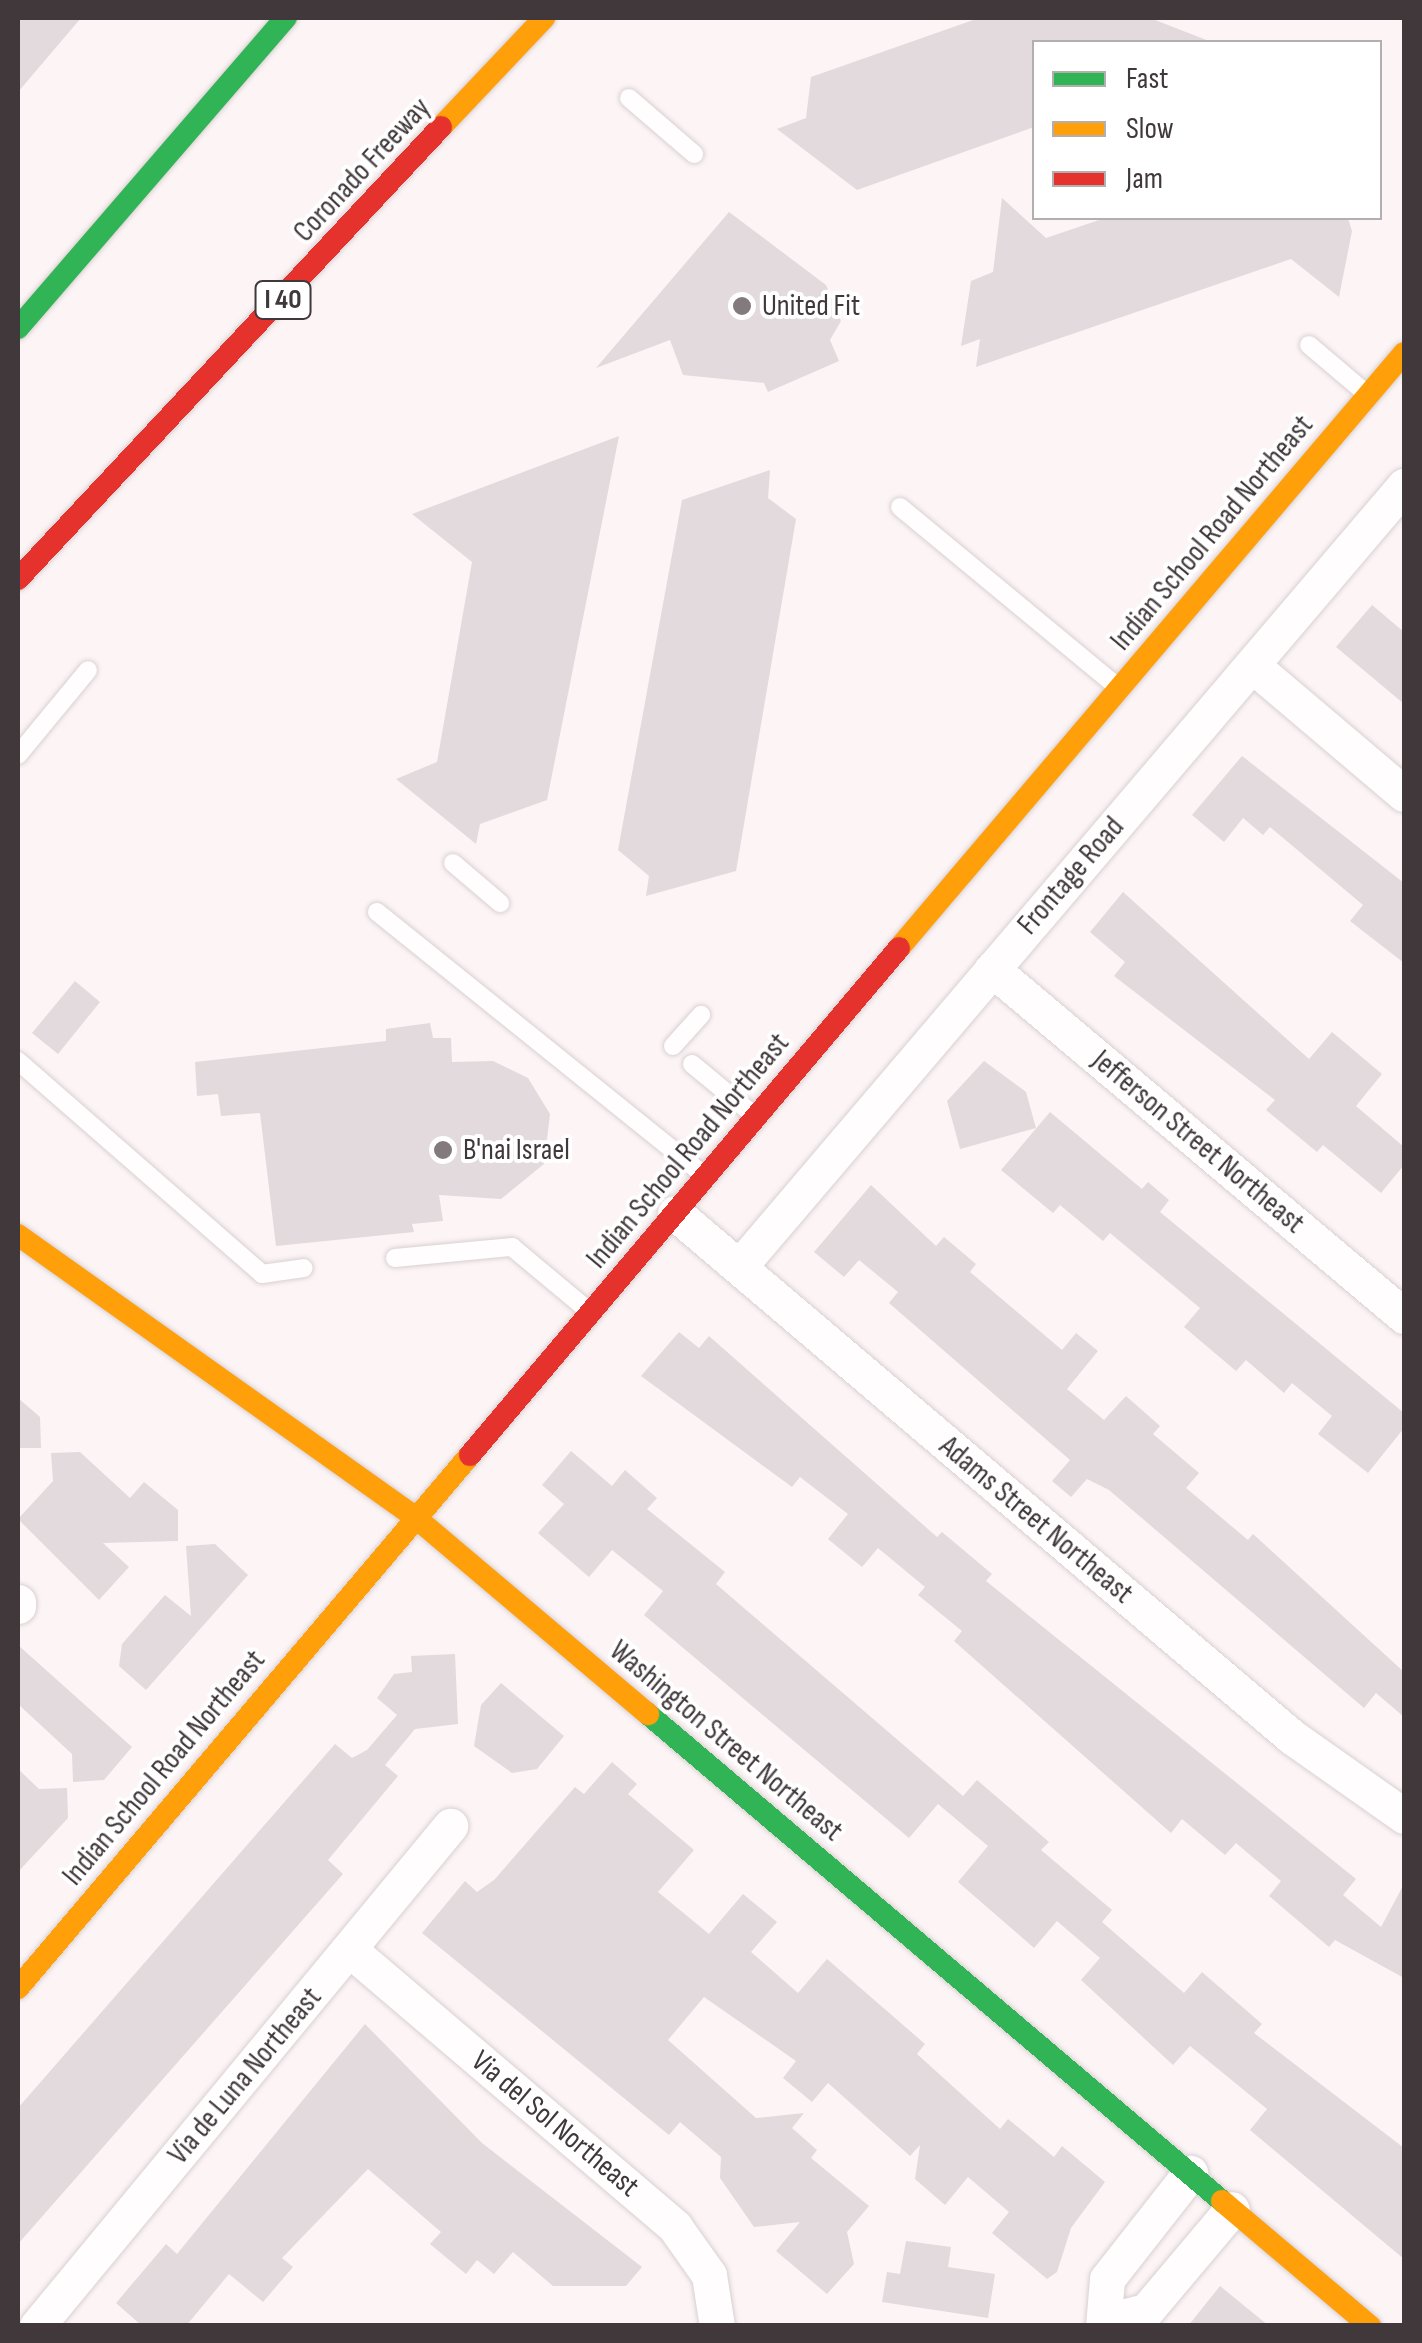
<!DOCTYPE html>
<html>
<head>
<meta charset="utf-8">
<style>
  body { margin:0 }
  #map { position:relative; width:1422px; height:2343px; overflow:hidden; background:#fcf4f5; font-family:"Sofia Sans Condensed",sans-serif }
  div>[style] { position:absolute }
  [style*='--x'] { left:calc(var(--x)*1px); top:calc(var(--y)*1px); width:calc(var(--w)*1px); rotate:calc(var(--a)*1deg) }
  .building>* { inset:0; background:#e2dadc }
  .roads { filter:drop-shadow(0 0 2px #d9d0d2) drop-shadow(0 0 2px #d9d0d2) }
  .lane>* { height:18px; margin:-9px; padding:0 9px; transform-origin:9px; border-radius:9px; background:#fffdfe }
  .street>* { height:35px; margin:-17.5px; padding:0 17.5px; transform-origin:17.5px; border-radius:17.5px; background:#fffdfe }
  .fast>* { height:22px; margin:-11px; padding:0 11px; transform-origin:11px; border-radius:11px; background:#30b455 }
  .slow>* { height:22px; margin:-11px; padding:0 11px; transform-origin:11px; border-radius:11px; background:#ff9f0a }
  .jam>* { height:22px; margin:-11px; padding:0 11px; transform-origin:11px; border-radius:11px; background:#e5322d }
  .dots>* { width:28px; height:28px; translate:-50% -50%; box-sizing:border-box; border:5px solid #fff; border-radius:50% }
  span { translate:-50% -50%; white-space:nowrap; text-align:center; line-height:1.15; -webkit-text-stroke:8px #fff; paint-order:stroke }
  .shield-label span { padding:2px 8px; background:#fff; border:2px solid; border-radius:8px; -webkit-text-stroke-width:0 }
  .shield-label { font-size:28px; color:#41383b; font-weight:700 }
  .street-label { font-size:30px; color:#41383b }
  .poi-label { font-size:30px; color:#41383b }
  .left { translate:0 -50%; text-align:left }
  .frame { position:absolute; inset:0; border:20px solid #41383b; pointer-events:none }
  .legend { position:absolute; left:1032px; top:40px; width:350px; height:180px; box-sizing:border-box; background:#fff; border:2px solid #b3afb1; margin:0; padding:12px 18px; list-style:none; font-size:30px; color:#41383b }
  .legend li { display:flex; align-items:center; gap:20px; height:50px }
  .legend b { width:50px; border:2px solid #b3afb1 }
</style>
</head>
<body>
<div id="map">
  <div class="building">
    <div style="clip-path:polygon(18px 18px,81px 18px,18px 92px)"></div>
    <div style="clip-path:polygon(979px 18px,1150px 18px,1209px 41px,1034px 42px,1034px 127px,857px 190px,777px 129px,806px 118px,811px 77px)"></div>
    <div style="clip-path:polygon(1002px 198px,1046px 238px,1105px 218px,1348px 218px,1352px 231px,1339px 297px,1291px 259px,976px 367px,980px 339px,961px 346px,971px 281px,993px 272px)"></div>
    <div style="clip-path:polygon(729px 212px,826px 285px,841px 321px,830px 340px,839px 361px,768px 392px,764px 383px,683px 375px,670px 340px,596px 368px)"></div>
    <div style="clip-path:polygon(619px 436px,547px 800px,480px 824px,476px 844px,396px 779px,437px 762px,472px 562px,412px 514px)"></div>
    <div style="clip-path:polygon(770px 470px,768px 498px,796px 519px,736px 871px,646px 896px,649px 876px,618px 850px,682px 500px)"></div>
    <div style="clip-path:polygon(1372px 605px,1404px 632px,1404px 704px,1336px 647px)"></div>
    <div style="clip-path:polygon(1242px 756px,1404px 883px,1404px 963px,1350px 921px,1363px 905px,1270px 827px,1263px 835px,1243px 818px,1224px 842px,1192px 815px)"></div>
    <div style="clip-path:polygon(1123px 892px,1309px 1059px,1332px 1032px,1382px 1074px,1356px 1106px,1404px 1147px,1404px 1165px,1381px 1193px,1323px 1145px,1317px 1152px,1266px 1110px,1275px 1100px,1114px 976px,1125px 962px,1090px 932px)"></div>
    <div style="clip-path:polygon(75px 981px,100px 1002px,58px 1054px,32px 1033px)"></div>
    <div style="clip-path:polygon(430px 1023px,433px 1038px,451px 1038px,452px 1062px,493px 1061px,528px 1078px,550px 1114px,544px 1164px,501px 1199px,439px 1195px,443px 1221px,412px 1224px,414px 1232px,276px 1246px,260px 1113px,221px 1116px,218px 1094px,197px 1096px,195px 1062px,386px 1041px,386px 1029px)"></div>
    <div style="clip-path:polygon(984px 1061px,1026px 1092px,1036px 1128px,960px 1149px,947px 1101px)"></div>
    <div style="clip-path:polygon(1050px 1112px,1142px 1189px,1148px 1182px,1169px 1200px,1160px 1212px,1404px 1413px,1404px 1428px,1368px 1473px,1318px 1434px,1332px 1416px,1292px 1383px,1284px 1393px,1246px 1360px,1236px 1371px,1184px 1327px,1200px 1308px,1110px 1233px,1103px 1241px,1060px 1205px,1053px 1213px,1001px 1170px)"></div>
    <div style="clip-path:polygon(871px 1185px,936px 1246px,944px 1237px,976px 1264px,970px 1272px,1062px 1350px,1076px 1333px,1098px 1351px,1067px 1389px,1104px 1420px,1126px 1396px,1160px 1426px,1153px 1434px,1199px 1473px,1186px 1488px,1248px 1540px,1253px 1534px,1404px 1672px,1404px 1717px,1376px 1693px,1364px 1708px,1109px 1490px,1087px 1479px,1071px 1497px,1052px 1481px,1070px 1460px,889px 1303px,898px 1292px,859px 1260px,844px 1277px,814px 1252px)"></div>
    <div style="clip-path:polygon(679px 1332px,699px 1348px,709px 1336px,937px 1537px,942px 1532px,992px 1574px,986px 1581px,1356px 1879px,1343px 1895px,1381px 1927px,1404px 1884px,1404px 1978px,1335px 1940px,1329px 1947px,1269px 1896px,1281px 1881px,1236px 1843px,1225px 1855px,1182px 1819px,1171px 1833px,954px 1641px,962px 1631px,918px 1595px,925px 1587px,878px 1548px,862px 1567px,828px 1539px,848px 1514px,800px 1477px,792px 1487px,641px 1376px)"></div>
    <div style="clip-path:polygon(18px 1398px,40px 1417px,41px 1448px,18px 1448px)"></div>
    <div style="clip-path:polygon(571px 1451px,612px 1486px,625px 1470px,657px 1498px,647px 1509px,725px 1572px,716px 1584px,963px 1796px,977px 1780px,1049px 1842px,1041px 1850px,1112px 1910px,1102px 1922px,1184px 1993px,1202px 1972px,1262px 2024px,1254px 2033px,1404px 2148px,1404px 2259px,1250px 2130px,1267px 2109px,1190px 2046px,1173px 2065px,1081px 1980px,1100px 1958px,1057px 1921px,1034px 1948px,958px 1882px,988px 1846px,938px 1804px,909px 1838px,644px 1615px,663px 1591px,612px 1550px,589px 1577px,538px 1533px,564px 1504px,542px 1485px)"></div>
    <div style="clip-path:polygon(80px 1452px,130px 1498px,144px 1482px,178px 1510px,178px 1541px,103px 1543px,129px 1567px,99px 1600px,18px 1519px,53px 1481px,51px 1453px)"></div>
    <div style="clip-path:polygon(215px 1544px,248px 1575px,146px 1690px,119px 1666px,122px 1644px,165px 1595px,191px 1616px,186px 1546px)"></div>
    <div style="clip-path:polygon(18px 1645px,132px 1747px,104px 1780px,73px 1782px,72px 1754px,18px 1704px)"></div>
    <div style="clip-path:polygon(455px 1654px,458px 1724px,415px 1729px,385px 1765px,398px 1776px,328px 1860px,343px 1874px,18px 2244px,18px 2108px,335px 1744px,352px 1758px,367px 1750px,397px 1715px,377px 1698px,394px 1674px,412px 1672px,411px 1656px)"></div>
    <div style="clip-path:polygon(501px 1683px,564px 1736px,537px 1769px,512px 1773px,474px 1746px,481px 1705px)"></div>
    <div style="clip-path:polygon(612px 1762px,637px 1784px,628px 1794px,694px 1850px,658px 1892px,709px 1934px,743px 1894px,777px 1922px,751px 1952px,798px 1993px,827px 1959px,925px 2044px,917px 2054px,1000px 2129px,1008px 2119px,1054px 2157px,1062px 2146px,1105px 2182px,1071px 2228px,1057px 2272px,1047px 2279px,992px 2233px,1009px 2212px,968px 2177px,945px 2205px,915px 2179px,920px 2145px,910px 2156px,828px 2083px,812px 2102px,783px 2078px,796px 2061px,704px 1997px,668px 2040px,756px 2118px,804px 2113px,792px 2128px,817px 2150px,811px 2158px,869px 2206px,847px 2232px,854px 2264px,827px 2294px,776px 2251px,800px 2222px,754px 2227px,720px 2178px,721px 2157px,680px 2122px,669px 2135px,422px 1933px,465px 1881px,477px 1892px,494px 1880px,575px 1787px,584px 1794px)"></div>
    <div style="clip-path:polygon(18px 1769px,39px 1789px,67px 1788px,68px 1818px,18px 1872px)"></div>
    <div style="clip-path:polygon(365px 2024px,482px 2143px,642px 2267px,626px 2286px,553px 2286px,513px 2252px,494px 2274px,477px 2260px,466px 2274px,430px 2244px,441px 2232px,368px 2169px,282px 2258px,293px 2267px,263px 2302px,229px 2274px,186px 2326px,142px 2326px,116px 2303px,166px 2244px,177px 2254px)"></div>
    <div style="clip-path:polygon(906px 2241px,951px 2247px,948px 2267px,995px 2274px,988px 2318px,882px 2302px,887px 2272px,900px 2274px)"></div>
    <div style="clip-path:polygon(1220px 2286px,1269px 2326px,1188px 2326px)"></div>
  </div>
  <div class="roads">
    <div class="lane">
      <div style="--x:629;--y:98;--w:86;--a:40.7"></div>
      <div style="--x:1309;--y:345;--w:77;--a:40.3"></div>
      <div style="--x:900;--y:507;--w:284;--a:39.6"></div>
      <div style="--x:18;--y:755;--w:110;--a:-50.5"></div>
      <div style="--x:453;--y:863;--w:62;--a:40.4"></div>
      <div style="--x:377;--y:912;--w:418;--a:38.8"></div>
      <div style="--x:673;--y:1046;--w:42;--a:-47.9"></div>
      <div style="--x:18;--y:1061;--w:324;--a:41.1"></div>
      <div style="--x:262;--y:1274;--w:42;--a:-8.1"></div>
      <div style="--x:692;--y:1064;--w:83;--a:39.6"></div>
      <div style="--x:395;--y:1258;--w:118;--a:-5.4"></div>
      <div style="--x:512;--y:1247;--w:102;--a:39.8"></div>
    </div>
    <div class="street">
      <div style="--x:1253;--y:666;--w:198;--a:40.3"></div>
      <div style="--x:992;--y:969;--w:539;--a:40.11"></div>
      <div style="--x:675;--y:1213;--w:809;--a:40.34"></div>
      <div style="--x:1292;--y:1737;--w:137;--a:35.2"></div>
      <div style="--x:739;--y:1267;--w:1026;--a:-49.59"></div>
      <div style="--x:18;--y:1602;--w:4;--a:90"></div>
      <div style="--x:350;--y:1950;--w:427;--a:40.4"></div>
      <div style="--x:675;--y:2227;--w:59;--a:54.7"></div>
      <div style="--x:709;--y:2275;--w:52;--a:81.1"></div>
      <div style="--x:1106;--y:2321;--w:41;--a:-14"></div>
      <div style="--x:1146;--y:2311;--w:133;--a:-49.9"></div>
      <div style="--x:37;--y:2326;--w:649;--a:-50.44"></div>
      <div style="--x:1103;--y:2326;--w:47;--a:-85.1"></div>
      <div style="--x:1107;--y:2279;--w:135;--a:-51.9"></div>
    </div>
    <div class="fast">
      <div style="--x:18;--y:328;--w:410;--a:-49.2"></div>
      <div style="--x:648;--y:1714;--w:753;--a:40.31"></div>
    </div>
    <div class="slow">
      <div style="--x:441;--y:127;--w:150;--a:-46.6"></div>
      <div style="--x:899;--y:948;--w:780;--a:-49.68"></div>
      <div style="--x:18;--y:1235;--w:488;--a:35.4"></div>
      <div style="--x:416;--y:1518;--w:304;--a:40.2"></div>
      <div style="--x:18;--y:1988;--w:699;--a:-49.7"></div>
      <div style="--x:1222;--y:2201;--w:194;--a:40.2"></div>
    </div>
    <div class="jam">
      <div style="--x:18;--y:579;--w:619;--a:-46.9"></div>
      <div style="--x:470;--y:1455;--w:664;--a:-49.76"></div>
    </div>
  </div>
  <div class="dots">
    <div style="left:742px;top:306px;background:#827a7c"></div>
    <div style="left:443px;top:1150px;background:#827a7c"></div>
  </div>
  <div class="shield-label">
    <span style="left:283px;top:300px">I 40</span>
  </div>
  <div class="street-label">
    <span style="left:362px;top:170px;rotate:-47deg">Coronado Freeway</span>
    <span style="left:1212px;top:533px;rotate:-50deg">Indian School Road Northeast</span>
    <span style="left:1071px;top:876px;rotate:-49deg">Frontage Road</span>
    <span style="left:1198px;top:1142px;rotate:40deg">Jefferson Street Northeast</span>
    <span style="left:688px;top:1151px;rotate:-50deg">Indian School Road Northeast</span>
    <span style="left:1036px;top:1520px;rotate:40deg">Adams Street Northeast</span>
    <span style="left:726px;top:1741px;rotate:40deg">Washington Street Northeast</span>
    <span style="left:164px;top:1768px;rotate:-50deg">Indian School Road Northeast</span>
    <span style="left:245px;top:2076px;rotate:-50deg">Via de Luna Northeast</span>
    <span style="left:555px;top:2124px;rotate:40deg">Via del Sol Northeast</span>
  </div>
  <div class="poi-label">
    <span class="left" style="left:762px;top:306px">United Fit</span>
    <span class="left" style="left:463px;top:1150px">B'nai Israel</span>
  </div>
  <div class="frame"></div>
  <ul class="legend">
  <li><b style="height:12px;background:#30b455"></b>Fast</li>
  <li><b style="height:12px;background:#ff9f0a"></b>Slow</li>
  <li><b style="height:12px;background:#e5322d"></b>Jam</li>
  </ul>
</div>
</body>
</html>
